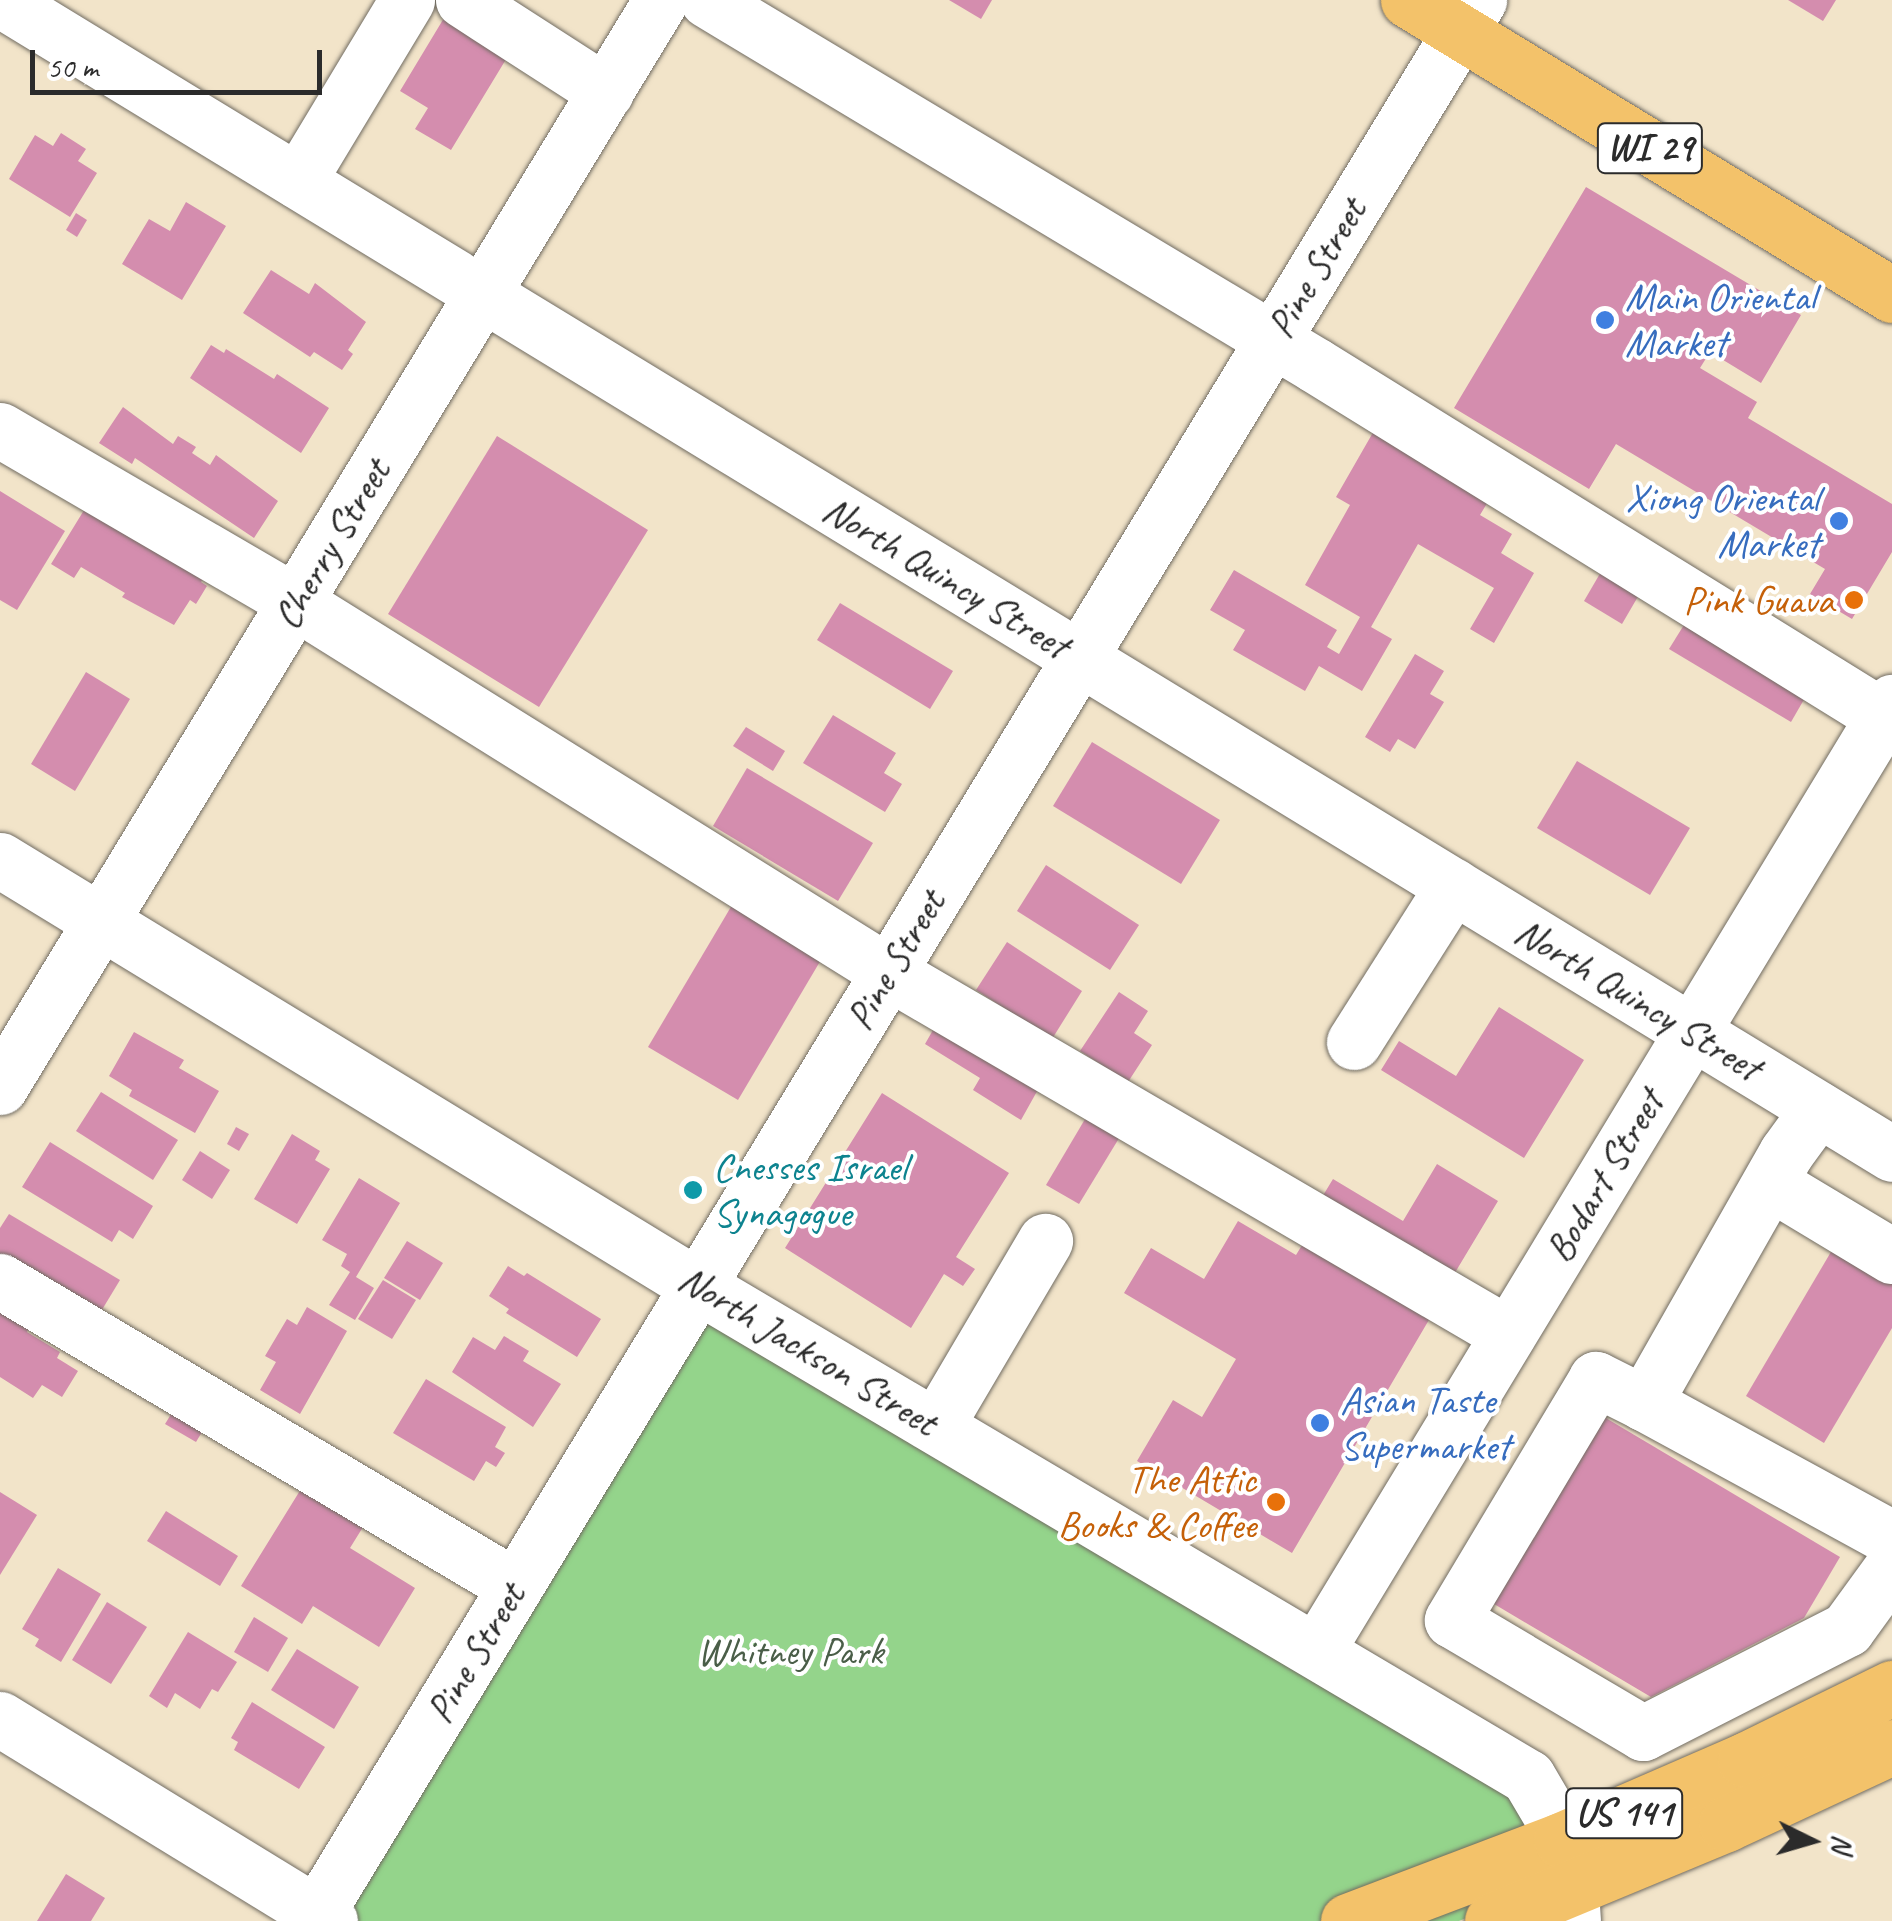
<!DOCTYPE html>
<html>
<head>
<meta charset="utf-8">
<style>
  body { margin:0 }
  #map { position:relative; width:1892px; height:1921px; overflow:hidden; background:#f2e4c9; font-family:Caveat,sans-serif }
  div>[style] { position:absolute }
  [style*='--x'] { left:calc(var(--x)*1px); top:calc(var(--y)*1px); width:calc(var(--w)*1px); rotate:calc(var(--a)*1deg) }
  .green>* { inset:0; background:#94d48b }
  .building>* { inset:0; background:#d48dae }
  .roads { filter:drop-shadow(0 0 2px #716c62) drop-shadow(0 0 2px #716c62) }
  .minor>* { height:55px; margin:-27.5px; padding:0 27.5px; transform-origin:27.5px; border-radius:27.5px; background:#fff }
  .major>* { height:55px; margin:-27.5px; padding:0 27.5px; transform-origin:27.5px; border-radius:27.5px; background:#f3c26a }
  .dots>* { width:28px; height:28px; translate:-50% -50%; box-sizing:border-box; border:5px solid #fff; border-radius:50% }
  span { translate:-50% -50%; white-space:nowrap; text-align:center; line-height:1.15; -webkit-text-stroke:8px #fff; paint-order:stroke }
  .shield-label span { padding:2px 8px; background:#fff; border:2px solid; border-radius:8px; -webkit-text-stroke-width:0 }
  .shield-label { font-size:38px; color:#2b2b2b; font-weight:700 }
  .street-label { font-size:40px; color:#2b2b2b }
  .shop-label { font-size:40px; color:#366cbe }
  .left { translate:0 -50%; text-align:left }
  .right { translate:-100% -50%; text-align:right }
  .food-label { font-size:40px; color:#c56008 }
  .culture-label { font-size:40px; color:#0d838f }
  .park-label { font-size:40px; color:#4a5e48 }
  .north { position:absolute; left:1762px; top:1791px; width:100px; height:100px; -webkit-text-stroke:8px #fff; paint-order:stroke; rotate:95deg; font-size:28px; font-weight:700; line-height:40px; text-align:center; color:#2b2b2b }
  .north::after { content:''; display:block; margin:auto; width:35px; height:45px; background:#2b2b2b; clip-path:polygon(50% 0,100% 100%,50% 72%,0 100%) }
  .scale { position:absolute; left:30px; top:50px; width:292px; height:45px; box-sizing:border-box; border:5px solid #2b2b2b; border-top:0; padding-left:12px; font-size:30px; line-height:35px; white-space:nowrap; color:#2b2b2b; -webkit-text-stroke:8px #fff; paint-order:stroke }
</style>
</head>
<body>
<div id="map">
  <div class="green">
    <div style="clip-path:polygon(698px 1286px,1528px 1777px,1570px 1876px,1459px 1921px,330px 1921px)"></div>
  </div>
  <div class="building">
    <div style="clip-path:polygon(949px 0,992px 0,981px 19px)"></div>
    <div style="clip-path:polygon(1788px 0,1836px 0,1823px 21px)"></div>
    <div style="clip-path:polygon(444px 18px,508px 56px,451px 150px,415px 129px,428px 108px,400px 91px)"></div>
    <div style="clip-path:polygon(61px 133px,86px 149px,78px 161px,97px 173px,70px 217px,9px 179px,35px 135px,53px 146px)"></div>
    <div style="clip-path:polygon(1586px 187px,1801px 315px,1761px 383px,1710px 352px,1700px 368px,1757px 402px,1748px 418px,1892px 504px,1892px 552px,1852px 619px,1810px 594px,1825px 569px,1616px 444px,1589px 489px,1454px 408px)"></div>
    <div style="clip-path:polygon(186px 202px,226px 226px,182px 300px,122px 264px,149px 219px,170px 231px)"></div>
    <div style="clip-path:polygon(76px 213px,87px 220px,77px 237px,66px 230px)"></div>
    <div style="clip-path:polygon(271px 270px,309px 294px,315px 283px,366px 322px,348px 350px,353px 354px,342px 370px,314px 352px,310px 357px,243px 313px)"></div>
    <div style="clip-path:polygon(211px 345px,224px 353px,226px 349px,274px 379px,277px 374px,329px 408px,301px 453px,190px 378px)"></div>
    <div style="clip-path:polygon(123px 407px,173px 444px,178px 436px,196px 447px,192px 453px,210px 465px,216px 455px,278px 501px,254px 538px,135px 458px,132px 464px,99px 443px)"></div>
    <div style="clip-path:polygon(1379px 422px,1489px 500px,1480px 515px,1512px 534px,1501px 553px,1534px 573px,1494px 643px,1470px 629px,1494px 588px,1418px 544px,1371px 627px,1392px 639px,1362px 691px,1319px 666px,1305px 691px,1233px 650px,1245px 630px,1210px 610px,1234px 570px,1337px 630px,1327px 647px,1339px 654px,1360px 617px,1305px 585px,1350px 505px,1336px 497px)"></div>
    <div style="clip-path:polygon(497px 436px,648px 530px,539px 707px,388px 614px)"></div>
    <div style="clip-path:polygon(0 491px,65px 531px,17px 610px,0 600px)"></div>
    <div style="clip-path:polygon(89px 502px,206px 574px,201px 582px,207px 586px,196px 604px,190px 600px,174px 625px,122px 597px,125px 593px,81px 567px,74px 578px,51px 564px)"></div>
    <div style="clip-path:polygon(1605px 565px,1643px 588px,1622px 624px,1584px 601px)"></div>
    <div style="clip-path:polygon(840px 603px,953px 671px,930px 709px,817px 640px)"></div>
    <div style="clip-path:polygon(1692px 612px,1813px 684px,1791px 722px,1669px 649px)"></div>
    <div style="clip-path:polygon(1415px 654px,1444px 671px,1430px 694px,1444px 702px,1415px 749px,1398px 739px,1390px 752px,1365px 737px)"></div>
    <div style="clip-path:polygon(86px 672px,130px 699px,75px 791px,31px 764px)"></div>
    <div style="clip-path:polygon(833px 715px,896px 753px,884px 773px,902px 784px,885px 812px,803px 763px)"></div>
    <div style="clip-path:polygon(746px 727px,785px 751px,773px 771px,733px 746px)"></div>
    <div style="clip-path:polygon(1092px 742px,1220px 820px,1181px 884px,1053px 806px)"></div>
    <div style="clip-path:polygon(1577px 761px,1690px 828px,1650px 895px,1537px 828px)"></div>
    <div style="clip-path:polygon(747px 768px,873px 843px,838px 901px,713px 826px)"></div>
    <div style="clip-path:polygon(1046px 865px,1139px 925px,1110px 970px,1017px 911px)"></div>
    <div style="clip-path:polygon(738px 895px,828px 948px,738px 1100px,648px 1047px)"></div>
    <div style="clip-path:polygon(1007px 942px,1082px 991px,1052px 1039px,976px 990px)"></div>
    <div style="clip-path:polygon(1119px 992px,1148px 1011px,1134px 1033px,1152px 1045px,1128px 1082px,1080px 1051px)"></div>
    <div style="clip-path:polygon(1499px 1007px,1584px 1060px,1524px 1158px,1381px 1070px,1399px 1041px,1456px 1076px)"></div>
    <div style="clip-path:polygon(937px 1023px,1040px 1086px,1021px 1120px,973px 1090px,980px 1078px,925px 1044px)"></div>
    <div style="clip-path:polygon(134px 1032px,184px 1060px,179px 1068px,219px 1091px,195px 1133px,129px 1096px,132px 1090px,109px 1076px)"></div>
    <div style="clip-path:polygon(101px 1092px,178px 1140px,153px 1180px,76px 1131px)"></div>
    <div style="clip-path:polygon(882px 1093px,1009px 1173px,956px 1257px,975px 1269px,963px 1286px,944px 1274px,911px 1328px,785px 1248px)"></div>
    <div style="clip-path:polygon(1091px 1109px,1124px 1130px,1079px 1204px,1046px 1185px)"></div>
    <div style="clip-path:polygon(236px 1127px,249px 1134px,239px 1151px,227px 1144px)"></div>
    <div style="clip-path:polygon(292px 1134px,320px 1151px,315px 1160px,330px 1169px,297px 1224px,254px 1199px)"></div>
    <div style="clip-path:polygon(50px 1142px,153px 1206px,133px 1239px,119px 1230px,112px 1242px,22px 1187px)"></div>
    <div style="clip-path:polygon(200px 1151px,230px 1170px,212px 1199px,182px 1180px)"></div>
    <div style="clip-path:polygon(1437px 1164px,1498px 1201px,1447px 1286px,1316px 1207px,1333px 1179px,1403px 1221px)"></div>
    <div style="clip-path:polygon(359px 1178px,400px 1203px,356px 1277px,374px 1288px,355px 1320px,329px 1305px,350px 1272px,341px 1266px,347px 1254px,322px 1240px)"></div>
    <div style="clip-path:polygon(9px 1214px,120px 1280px,94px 1323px,0 1266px,0 1228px)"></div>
    <div style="clip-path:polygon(1238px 1221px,1296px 1255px,1307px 1237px,1433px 1313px,1292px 1553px,1137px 1461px,1173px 1400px,1202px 1417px,1236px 1359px,1124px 1293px,1151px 1248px,1204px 1279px)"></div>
    <div style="clip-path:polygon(1838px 1240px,1892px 1272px,1892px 1328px,1824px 1443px,1746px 1396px)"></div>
    <div style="clip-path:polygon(407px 1241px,443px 1263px,420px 1300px,384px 1278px)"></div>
    <div style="clip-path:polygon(508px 1266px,524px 1276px,527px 1273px,601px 1319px,577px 1357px,506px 1313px,509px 1309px,489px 1296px)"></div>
    <div style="clip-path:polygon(383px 1280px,416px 1300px,392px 1339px,358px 1319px)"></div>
    <div style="clip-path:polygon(307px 1307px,347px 1331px,300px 1414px,260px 1390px,276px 1362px,265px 1356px,287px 1319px,297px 1325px)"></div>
    <div style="clip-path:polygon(0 1309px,29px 1327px,27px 1332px,60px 1352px,57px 1358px,78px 1371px,62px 1397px,42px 1385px,33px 1398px,0 1377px)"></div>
    <div style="clip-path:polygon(504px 1336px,529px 1351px,523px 1361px,561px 1384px,533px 1427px,452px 1372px,473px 1337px,495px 1350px)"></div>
    <div style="clip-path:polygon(426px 1379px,506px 1427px,495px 1447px,505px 1453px,496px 1467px,486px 1461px,474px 1481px,393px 1433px)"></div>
    <div style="clip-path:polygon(178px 1403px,208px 1422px,196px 1442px,165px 1424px)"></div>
    <div style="clip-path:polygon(1594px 1411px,1840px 1557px,1804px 1618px,1651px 1697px,1484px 1598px)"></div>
    <div style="clip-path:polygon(301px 1489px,363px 1527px,350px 1548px,415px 1588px,379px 1647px,313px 1606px,302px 1624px,241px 1586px)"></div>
    <div style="clip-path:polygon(0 1492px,37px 1515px,0 1575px)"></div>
    <div style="clip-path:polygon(166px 1511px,238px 1556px,220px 1586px,147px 1541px)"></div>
    <div style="clip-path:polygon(58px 1568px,101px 1594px,61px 1662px,35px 1646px,39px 1639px,22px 1629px)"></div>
    <div style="clip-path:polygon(107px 1602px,147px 1627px,111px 1684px,72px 1660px)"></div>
    <div style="clip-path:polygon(254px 1617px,288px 1638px,268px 1672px,234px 1652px)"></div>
    <div style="clip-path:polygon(188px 1632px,237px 1662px,218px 1692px,212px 1689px,200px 1709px,175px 1693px,167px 1708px,149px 1696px)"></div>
    <div style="clip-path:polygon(297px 1649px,359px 1687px,334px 1729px,271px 1690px)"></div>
    <div style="clip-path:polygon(252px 1702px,325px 1747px,299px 1789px,234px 1750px,238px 1742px,231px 1738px)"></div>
    <div style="clip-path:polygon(66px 1874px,105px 1898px,91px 1921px,37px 1921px)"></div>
  </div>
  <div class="roads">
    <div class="minor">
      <div style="--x:1;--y:0;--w:2215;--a:31.39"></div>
      <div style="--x:463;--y:0;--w:170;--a:32.8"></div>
      <div style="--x:707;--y:0;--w:709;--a:30.98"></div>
      <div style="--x:1315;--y:365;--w:679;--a:31.75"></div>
      <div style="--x:298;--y:181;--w:211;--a:-58.9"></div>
      <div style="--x:0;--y:430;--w:341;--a:30.2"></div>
      <div style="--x:295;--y:602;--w:699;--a:31.96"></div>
      <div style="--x:888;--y:972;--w:718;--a:30.28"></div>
      <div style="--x:0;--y:860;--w:818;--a:31.4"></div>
      <div style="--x:698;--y:1286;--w:964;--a:30.61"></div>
      <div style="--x:1528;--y:1777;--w:59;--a:59.5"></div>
      <div style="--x:1558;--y:1828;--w:49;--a:76"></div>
      <div style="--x:1570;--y:1876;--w:45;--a:86.2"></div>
      <div style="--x:1354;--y:1042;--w:185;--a:-57.6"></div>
      <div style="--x:0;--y:1087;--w:1272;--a:-58.7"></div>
      <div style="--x:1818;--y:1109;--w:54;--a:126"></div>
      <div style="--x:1786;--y:1153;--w:288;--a:119.6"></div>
      <div style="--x:1644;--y:1403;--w:282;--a:28.6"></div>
      <div style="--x:1772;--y:1184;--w:140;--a:31"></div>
      <div style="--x:0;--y:1281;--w:599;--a:30.64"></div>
      <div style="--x:1644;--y:1403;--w:54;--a:-153.4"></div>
      <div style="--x:1596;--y:1379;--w:281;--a:120.9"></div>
      <div style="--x:1452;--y:1620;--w:222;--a:30.6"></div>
      <div style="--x:1643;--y:1733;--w:229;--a:-27"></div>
      <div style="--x:1847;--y:1629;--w:77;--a:-54"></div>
      <div style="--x:936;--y:1426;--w:215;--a:-59.5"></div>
      <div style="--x:1317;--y:1650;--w:1109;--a:-58.76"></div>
      <div style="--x:0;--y:1719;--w:387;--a:31.5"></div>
      <div style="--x:312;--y:1921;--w:2248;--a:-58.72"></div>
    </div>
    <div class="major">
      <div style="--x:1408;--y:0;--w:567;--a:31.36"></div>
      <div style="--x:1348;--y:1921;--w:228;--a:-20.8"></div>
      <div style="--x:1561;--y:1840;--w:201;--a:-23.5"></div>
      <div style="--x:1745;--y:1760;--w:164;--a:-26.1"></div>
      <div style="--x:1492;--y:1921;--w:253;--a:-22.5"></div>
      <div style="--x:1726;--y:1824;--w:183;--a:-24.9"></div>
    </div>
  </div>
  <div class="dots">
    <div style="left:1605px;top:320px;background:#3f7fe0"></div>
    <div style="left:1839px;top:521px;background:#3f7fe0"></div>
    <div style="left:1854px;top:600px;background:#e8710a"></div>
    <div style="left:693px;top:1190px;background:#0f9aa8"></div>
    <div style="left:1320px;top:1423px;background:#3f7fe0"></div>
    <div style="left:1276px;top:1502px;background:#e8710a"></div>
  </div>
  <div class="shield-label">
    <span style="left:1650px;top:148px">WI 29</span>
    <span style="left:1624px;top:1813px">US 141</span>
  </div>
  <div class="street-label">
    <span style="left:1316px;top:268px;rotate:-59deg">Pine Street</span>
    <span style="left:331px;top:544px;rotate:-59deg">Cherry Street</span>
    <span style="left:946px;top:577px;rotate:31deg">North Quincy Street</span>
    <span style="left:895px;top:960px;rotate:-59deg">Pine Street</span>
    <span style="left:1638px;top:999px;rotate:31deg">North Quincy Street</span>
    <span style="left:1604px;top:1176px;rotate:-59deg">Bodart Street</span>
    <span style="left:808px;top:1350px;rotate:31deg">North Jackson Street</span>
    <span style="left:475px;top:1653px;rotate:-59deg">Pine Street</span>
  </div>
  <div class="shop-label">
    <span class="left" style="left:1625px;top:320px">Main Oriental<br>Market</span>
    <span class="right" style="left:1819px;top:521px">Xiong Oriental<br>Market</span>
    <span class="left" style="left:1340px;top:1423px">Asian Taste<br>Supermarket</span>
  </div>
  <div class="food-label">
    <span class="right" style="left:1834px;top:600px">Pink Guava</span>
    <span class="right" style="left:1256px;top:1502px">The Attic<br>Books &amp; Coffee</span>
  </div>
  <div class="culture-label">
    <span class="left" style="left:713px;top:1190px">Cnesses Israel<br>Synagogue</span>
  </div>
  <div class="park-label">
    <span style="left:790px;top:1651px">Whitney Park</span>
  </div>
  <div class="north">N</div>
  <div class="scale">50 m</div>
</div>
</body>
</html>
